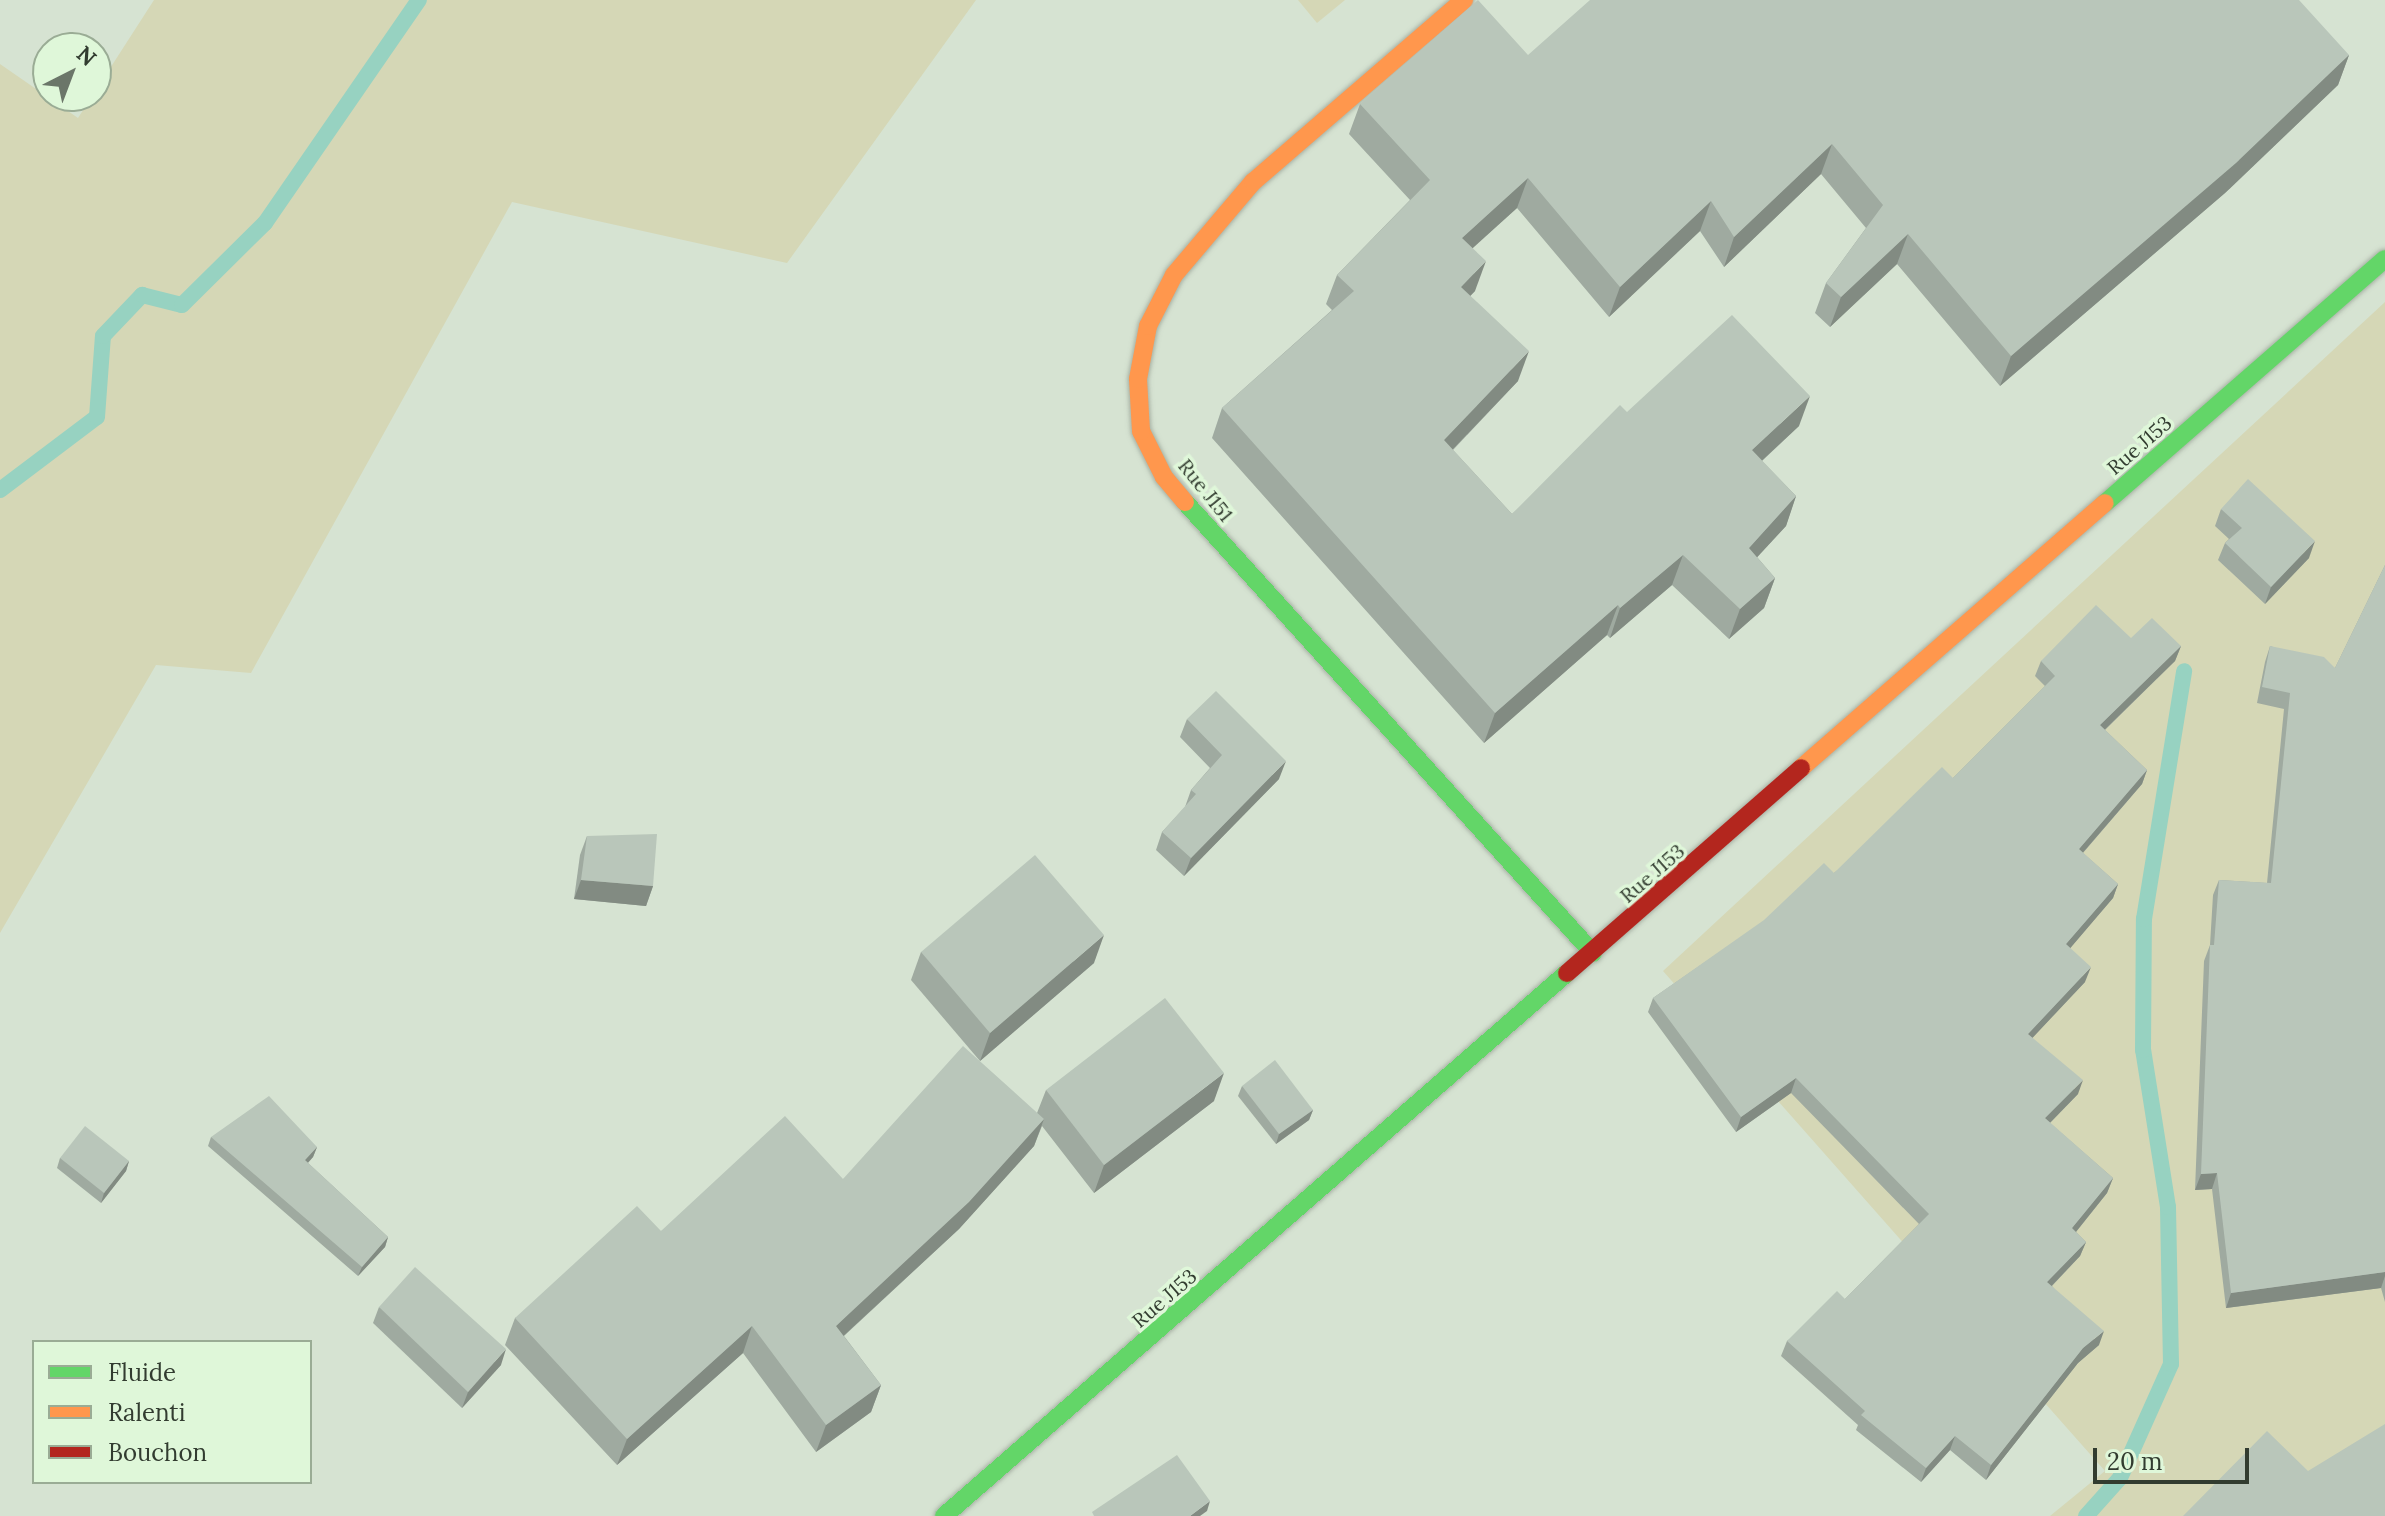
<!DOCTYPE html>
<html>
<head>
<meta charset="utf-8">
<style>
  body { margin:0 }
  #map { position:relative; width:2385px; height:1516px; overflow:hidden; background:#d6e3d2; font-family:Lora,serif }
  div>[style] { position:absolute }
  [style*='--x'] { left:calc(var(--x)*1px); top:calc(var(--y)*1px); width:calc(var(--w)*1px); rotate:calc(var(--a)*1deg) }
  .green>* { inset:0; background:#d5d7b6 }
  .stream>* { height:16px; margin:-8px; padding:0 8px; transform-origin:8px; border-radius:8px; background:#97d2c1 }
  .roads { filter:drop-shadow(0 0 2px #a8b2a5) drop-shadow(0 0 2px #a8b2a5) }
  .fast>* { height:18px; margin:-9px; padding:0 9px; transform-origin:9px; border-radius:9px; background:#63d668 }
  .slow>* { height:18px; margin:-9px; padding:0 9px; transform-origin:9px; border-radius:9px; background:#ff974d }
  .jam>* { height:18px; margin:-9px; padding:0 9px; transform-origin:9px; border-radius:9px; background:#b3261e }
  .wall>* { inset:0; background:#9faaa0 }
  .shaded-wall>* { inset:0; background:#828b82 }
  .building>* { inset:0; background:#b9c6ba }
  span { translate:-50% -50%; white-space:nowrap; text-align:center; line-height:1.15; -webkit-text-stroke:7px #dff7d9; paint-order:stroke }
  .street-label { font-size:20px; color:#323c30 }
  .legend { position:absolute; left:32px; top:1340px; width:280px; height:144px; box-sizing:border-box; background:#dff7d9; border:2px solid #9aac95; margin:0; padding:10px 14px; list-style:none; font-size:24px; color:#323c30 }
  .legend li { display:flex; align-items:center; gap:16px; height:40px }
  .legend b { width:40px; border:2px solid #9aac95 }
  .north { position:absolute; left:32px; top:32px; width:80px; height:80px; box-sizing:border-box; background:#dff7d9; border:2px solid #9aac95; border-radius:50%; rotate:42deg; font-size:22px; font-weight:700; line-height:32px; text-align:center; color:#323c30 }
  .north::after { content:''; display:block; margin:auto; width:28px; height:36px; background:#6b7669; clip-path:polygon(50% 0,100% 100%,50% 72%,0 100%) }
  .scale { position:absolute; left:2093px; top:1448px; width:156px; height:36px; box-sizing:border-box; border:4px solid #323c30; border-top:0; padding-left:10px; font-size:24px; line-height:28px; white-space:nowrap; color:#323c30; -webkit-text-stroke:6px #dff7d9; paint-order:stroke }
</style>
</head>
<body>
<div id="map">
  <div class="green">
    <div style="clip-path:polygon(154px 0,976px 0,787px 263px,512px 202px,251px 673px,156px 665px,0 933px,0 64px,78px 118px)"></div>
    <div style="clip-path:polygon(1298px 0,1345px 0,1317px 23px)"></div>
    <div style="clip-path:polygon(2385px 302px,2385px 1516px,2050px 1516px,2105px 1471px,1663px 971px)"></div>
  </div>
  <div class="stream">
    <div style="--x:0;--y:490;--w:121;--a:-37"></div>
    <div style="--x:97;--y:417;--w:81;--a:-85.8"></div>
    <div style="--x:103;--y:336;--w:57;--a:-46.4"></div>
    <div style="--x:142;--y:295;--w:41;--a:14"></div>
    <div style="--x:182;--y:305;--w:117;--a:-44.7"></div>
    <div style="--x:265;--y:223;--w:271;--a:-55.4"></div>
    <div style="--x:2086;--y:1516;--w:51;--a:-48.2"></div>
    <div style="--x:2120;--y:1478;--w:125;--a:-65.9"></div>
    <div style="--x:2171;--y:1364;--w:157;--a:-91.1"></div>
    <div style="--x:2168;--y:1207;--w:159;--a:-99"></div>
    <div style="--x:2143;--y:1050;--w:131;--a:-89.6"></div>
    <div style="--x:2144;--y:919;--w:251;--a:-80.8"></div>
  </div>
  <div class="roads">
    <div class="fast">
      <div style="--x:1185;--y:502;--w:608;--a:47.87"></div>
      <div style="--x:2105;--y:503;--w:371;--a:-41.1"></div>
      <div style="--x:944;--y:1516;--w:826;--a:-41.08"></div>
    </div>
    <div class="slow">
      <div style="--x:1185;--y:502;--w:33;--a:-130"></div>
      <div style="--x:1164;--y:477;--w:51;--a:-116.6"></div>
      <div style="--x:1141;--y:431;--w:52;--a:-93.3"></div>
      <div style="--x:1138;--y:379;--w:54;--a:-79.3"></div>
      <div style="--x:1148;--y:326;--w:57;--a:-63"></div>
      <div style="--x:1174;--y:275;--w:122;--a:-49.7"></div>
      <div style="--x:1253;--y:182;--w:279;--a:-40.8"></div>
      <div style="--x:1801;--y:768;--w:403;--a:-41.1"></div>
    </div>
    <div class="jam">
      <div style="--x:1567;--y:973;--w:311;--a:-41.2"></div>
    </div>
  </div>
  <div class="wall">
    <div style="clip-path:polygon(1528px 55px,2349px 55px,2338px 85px,2225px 193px,2000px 386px,1897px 264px,1830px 327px,1815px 313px,1826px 283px,1866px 228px,1821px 174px,1724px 267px,1700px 231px,1609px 317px,1517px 208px,1472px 248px,1475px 291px,1470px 296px,1518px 381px,1453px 450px,1512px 514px,1627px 412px,1799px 426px,1762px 461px,1796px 496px,1786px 526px,1757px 557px,1775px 578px,1764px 608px,1729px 639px,1672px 585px,1610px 638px,1607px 635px,1484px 743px,1212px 438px,1222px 408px,1332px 310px,1326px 304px,1337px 275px,1410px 200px,1349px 134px,1360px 104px)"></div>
    <div style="clip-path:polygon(2221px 509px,2309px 558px,2265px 604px,2218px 560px,2225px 543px,2229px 539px,2215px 526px)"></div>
    <div style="clip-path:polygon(2385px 565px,2385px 1302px,2381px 1288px,2226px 1308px,2212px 1189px,2195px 1190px,2204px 961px,2210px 945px,2213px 895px,2219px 880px,2267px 883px,2284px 709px,2257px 703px,2265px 662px,2270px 646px,2335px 668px)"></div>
    <div style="clip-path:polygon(2131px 638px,2181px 646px,2175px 661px,2105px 730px,2147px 770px,2142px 784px,2083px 853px,2118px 884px,2113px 898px,2070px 948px,2085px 982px,2032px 1038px,2078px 1094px,2050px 1123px,2113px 1178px,2107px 1193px,2076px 1232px,2086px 1242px,2080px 1256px,2052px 1286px,2099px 1345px,2078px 1363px,1986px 1480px,1950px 1450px,1921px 1482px,1856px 1430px,1858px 1425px,1781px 1356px,1787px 1341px,1845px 1299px,1919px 1224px,1791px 1093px,1736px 1132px,1648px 1012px,1653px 998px,1834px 873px,1953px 778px,2045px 686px,2035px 676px,2041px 661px)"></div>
    <div style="clip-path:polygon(1187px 719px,1279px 779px,1184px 876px,1156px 850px,1162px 832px,1185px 807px,1191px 790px,1210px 768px,1180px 737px)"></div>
    <div style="clip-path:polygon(587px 836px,653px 886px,646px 906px,574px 899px,580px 855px)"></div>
    <div style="clip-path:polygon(921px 952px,1094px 963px,980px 1061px,911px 980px)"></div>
    <div style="clip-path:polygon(1242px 1086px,1313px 1110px,1309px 1120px,1276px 1144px,1238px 1096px)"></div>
    <div style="clip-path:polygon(1046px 1090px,1214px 1101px,1094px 1193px,1042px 1126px,1034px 1146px,959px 1229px,844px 1336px,881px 1385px,871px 1412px,816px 1452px,743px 1353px,617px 1465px,505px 1345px,515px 1318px,661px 1231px,843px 1179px,1037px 1113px)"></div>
    <div style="clip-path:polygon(211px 1137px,317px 1147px,313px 1157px,308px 1163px,388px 1237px,385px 1247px,358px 1276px,208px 1146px)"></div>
    <div style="clip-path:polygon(60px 1158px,129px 1161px,126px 1171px,101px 1203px,57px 1168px)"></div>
    <div style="clip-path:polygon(379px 1307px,501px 1365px,462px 1408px,373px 1323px)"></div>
  </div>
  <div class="shaded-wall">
    <div style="clip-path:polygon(2349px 55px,2338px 85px,2225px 193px,2000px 386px,2011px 356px)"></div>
    <div style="clip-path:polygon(1832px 144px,1821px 174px,1724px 267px,1734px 237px)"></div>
    <div style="clip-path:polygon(1528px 178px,1517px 208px,1451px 268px,1462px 238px)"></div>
    <div style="clip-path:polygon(1711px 201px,1700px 231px,1609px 317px,1620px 287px)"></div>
    <div style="clip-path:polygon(1908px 234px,1897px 264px,1830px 327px,1841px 297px)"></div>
    <div style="clip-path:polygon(1486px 261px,1475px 291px,1450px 317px,1461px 287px)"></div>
    <div style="clip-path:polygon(1529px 351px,1518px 381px,1433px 470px,1444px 440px)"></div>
    <div style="clip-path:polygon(1810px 396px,1799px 426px,1741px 480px,1752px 450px)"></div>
    <div style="clip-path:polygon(1796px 496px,1786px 526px,1738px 578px,1749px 548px)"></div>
    <div style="clip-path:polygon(2315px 541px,2309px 558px,2265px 604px,2271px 587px)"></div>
    <div style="clip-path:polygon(1683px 555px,1672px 585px,1610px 638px,1620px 608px)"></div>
    <div style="clip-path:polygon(1775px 578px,1764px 608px,1729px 639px,1740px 609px)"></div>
    <div style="clip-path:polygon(1618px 605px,1607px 635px,1484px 743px,1495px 713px)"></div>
    <div style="clip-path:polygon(2181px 646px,2175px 661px,2094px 740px,2100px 725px)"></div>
    <div style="clip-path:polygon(1286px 761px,1279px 779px,1184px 876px,1191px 858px)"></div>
    <div style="clip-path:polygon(2147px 770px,2142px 784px,2073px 864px,2079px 849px)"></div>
    <div style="clip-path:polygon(581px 880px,653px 886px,646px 906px,574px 899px)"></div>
    <div style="clip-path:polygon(2118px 884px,2113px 898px,2061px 959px,2066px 944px)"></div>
    <div style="clip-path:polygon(1104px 935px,1094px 963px,980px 1061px,990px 1033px)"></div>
    <div style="clip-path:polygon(2091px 967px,2085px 982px,2022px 1049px,2028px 1034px)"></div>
    <div style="clip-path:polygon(1224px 1073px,1214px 1101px,1094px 1193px,1104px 1165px)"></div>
    <div style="clip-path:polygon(1796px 1078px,1791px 1093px,1736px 1132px,1741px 1117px)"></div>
    <div style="clip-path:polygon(2083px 1080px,2078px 1094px,2040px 1133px,2045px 1118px)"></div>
    <div style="clip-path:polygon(1313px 1110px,1309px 1120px,1276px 1144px,1279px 1134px)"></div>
    <div style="clip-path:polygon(1044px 1119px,1034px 1146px,959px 1229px,826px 1352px,836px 1326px)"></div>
    <div style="clip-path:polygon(317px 1147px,313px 1157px,301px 1170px,305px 1160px)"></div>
    <div style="clip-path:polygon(129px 1161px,126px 1171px,101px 1203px,104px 1193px)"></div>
    <div style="clip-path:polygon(2217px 1173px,2212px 1189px,2195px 1190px,2201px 1174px)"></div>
    <div style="clip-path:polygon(2113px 1178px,2107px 1193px,2067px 1243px,2072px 1228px)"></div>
    <div style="clip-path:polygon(388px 1237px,385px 1247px,358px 1276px,362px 1267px)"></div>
    <div style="clip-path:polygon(2086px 1242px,2080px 1256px,2041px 1297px,2047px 1282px)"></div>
    <div style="clip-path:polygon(2385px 1272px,2385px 1276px,2381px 1288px,2226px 1308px,2231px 1293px)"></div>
    <div style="clip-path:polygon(752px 1326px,743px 1353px,617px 1465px,627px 1439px)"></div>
    <div style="clip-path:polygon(2104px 1331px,2099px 1345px,2078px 1363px,1986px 1480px,1991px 1465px,2083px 1348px)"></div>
    <div style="clip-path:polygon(506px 1349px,501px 1365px,462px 1408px,468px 1392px)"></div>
    <div style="clip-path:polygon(881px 1385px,871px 1412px,816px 1452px,826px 1425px)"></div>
    <div style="clip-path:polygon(1955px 1436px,1950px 1450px,1921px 1482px,1926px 1468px)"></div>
    <div style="clip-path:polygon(1210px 1501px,1207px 1511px,1200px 1516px,1190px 1516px)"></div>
  </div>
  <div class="building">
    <div style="clip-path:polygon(1478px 0,1528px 55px,1590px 0,2299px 0,2349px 55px,2236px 163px,2011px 356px,1908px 234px,1841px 297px,1826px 283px,1883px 205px,1832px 144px,1734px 237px,1711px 201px,1620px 287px,1528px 178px,1462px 238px,1486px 261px,1461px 287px,1529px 351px,1444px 440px,1512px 514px,1620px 405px,1627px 412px,1732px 315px,1810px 396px,1752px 450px,1796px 496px,1749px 548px,1775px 578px,1740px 609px,1683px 555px,1620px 608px,1618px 605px,1495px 713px,1222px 408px,1354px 291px,1337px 275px,1430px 180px,1360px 104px)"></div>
    <div style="clip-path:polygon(2248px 479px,2315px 541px,2271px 587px,2225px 543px,2242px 528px,2221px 509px)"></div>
    <div style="clip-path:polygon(2385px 565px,2385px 1272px,2231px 1293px,2217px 1173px,2201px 1174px,2210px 945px,2214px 945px,2219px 880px,2271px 883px,2290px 693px,2262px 687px,2270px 646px,2324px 657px,2335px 668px)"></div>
    <div style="clip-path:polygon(2096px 605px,2131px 638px,2152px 618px,2181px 646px,2100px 725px,2147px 770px,2079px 849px,2118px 884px,2066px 944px,2091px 967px,2028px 1034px,2083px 1080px,2045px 1118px,2113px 1178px,2072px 1228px,2086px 1242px,2047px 1282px,2104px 1331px,2083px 1348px,1991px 1465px,1955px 1436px,1926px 1468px,1861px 1415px,1865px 1411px,1787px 1341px,1837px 1291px,1845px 1299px,1929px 1214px,1796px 1078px,1741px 1117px,1653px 998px,1764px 920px,1824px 863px,1834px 873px,1942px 767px,1953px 778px,2055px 676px,2041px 661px)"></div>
    <div style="clip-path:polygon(1216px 691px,1286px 761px,1191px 858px,1162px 832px,1196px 794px,1191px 790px,1222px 755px,1187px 719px)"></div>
    <div style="clip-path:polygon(657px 834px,653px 886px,581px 880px,587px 836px)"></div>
    <div style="clip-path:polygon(1035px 855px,1104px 935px,990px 1033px,921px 952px)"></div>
    <div style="clip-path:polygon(1165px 998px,1224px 1073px,1104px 1165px,1046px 1090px)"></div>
    <div style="clip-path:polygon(963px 1046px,1044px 1119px,969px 1202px,836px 1326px,881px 1385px,826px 1425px,752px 1326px,627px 1439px,515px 1318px,637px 1206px,661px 1231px,785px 1116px,843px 1179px)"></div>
    <div style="clip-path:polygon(1275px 1060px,1313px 1110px,1279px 1134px,1242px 1086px)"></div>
    <div style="clip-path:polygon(269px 1096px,317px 1147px,305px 1160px,388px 1237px,362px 1267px,211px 1137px)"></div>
    <div style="clip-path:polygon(85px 1126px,129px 1161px,104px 1193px,60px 1158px)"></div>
    <div style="clip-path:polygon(415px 1267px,506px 1349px,468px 1392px,379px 1307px)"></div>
    <div style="clip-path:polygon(2385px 1424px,2385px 1516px,2183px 1516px,2267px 1431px,2308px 1471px)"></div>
    <div style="clip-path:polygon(1177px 1455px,1210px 1501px,1190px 1516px,1094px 1516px,1092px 1512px)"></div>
  </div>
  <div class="street-label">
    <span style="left:2139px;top:445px;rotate:-41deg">Rue J153</span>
    <span style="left:1206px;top:490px;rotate:51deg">Rue J151</span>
    <span style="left:1652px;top:873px;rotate:-41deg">Rue J153</span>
    <span style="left:1164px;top:1298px;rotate:-41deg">Rue J153</span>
  </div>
  <ul class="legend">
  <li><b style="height:10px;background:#63d668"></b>Fluide</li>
  <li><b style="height:10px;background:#ff974d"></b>Ralenti</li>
  <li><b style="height:10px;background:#b3261e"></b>Bouchon</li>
  </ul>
  <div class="north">N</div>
  <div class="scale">20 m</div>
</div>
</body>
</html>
